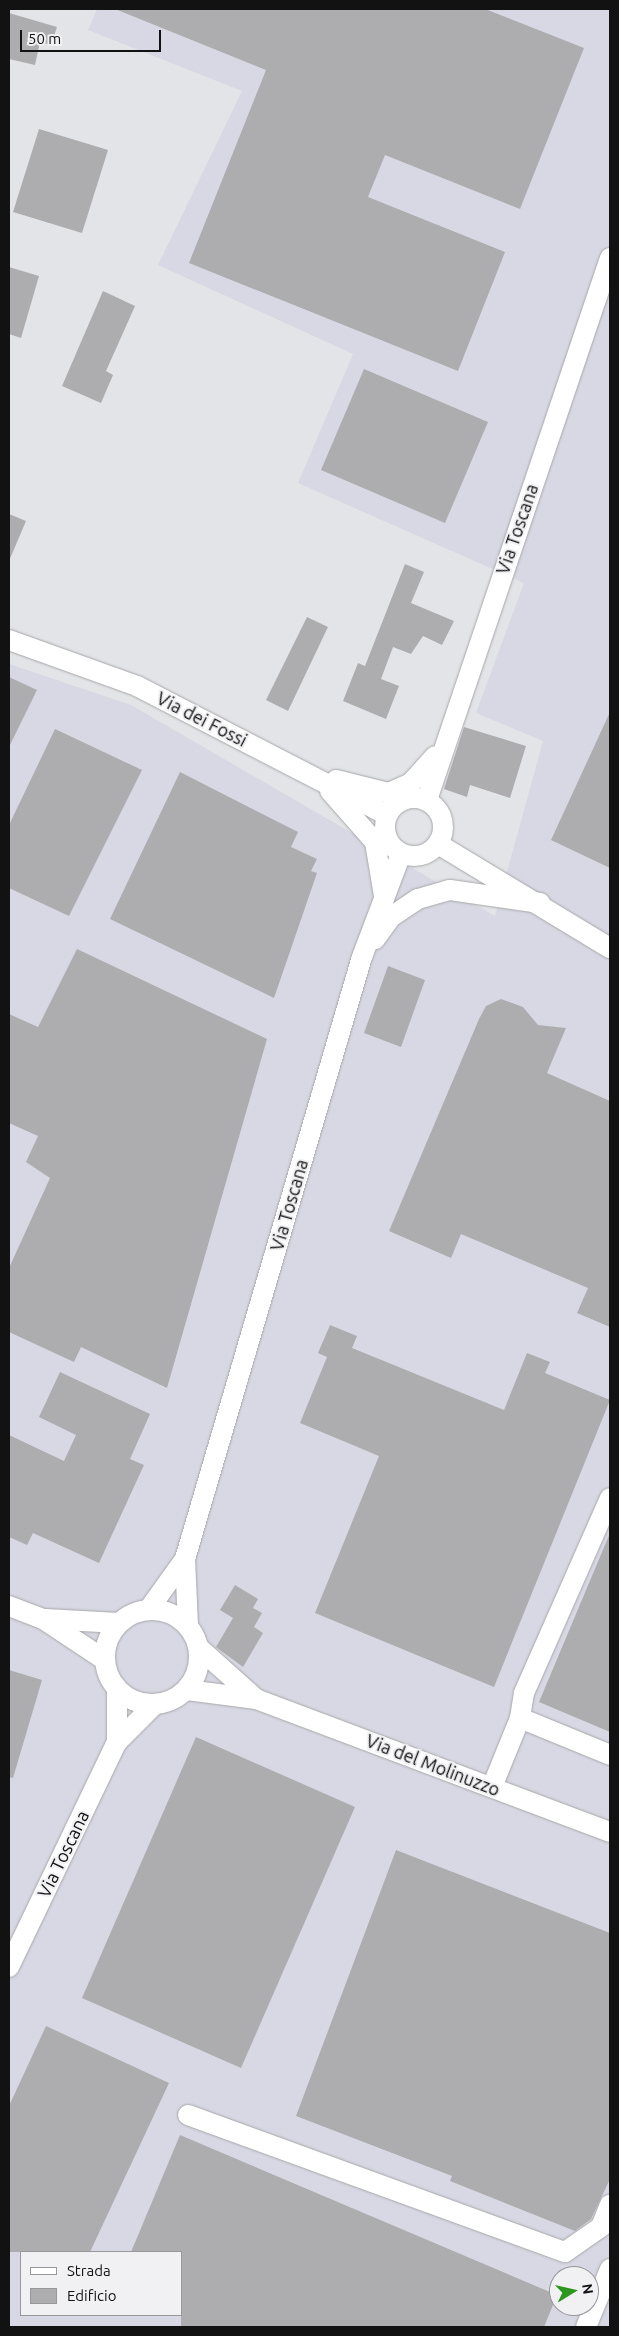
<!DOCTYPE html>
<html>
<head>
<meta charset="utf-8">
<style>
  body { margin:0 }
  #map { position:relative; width:619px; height:2336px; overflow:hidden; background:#e3e4e7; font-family:Ubuntu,sans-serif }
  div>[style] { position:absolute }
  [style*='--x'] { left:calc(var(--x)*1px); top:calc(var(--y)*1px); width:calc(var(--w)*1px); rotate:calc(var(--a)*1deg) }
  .built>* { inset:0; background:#d7d8e3 }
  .building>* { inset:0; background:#adadb0 }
  .roads { filter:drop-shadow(0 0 1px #a7a7aa) drop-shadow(0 0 1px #a7a7aa) }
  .minor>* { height:20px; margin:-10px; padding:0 10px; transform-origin:10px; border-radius:10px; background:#fff }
  .minor>.ring { margin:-10px; padding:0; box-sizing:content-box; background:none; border:20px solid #fff; border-radius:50% }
  span { translate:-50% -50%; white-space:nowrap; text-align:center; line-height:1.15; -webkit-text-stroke:4px #f1f1f4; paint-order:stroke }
  .street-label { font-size:18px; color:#121213 }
  .frame { position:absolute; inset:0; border:10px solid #121213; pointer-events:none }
  .legend { position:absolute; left:20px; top:2251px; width:162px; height:65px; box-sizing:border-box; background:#f1f1f4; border:1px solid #98989a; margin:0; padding:6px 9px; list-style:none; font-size:15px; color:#121213 }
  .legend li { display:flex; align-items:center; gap:10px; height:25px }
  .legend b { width:25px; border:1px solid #98989a }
  .north { position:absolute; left:549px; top:2266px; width:50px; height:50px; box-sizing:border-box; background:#f1f1f4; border:1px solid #98989a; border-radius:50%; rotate:81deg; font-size:14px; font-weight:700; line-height:20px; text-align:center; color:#121213 }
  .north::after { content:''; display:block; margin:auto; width:18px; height:22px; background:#2d961f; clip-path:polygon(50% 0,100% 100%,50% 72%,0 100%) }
  .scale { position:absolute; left:20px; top:30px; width:141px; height:22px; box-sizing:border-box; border:2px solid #121213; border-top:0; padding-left:6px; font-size:15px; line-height:18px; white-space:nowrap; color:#121213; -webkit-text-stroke:4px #f1f1f4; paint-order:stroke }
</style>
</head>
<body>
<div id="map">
  <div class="built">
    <div style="clip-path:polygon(evenodd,97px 9px,610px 9px,610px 2327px,9px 2327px,9px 664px,131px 705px,495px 916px,543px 741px,476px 713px,524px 583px,298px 483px,353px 354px,158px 265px,242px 91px,88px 30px,97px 9px,21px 2252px,181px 2252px,181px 2315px,21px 2315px,21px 2252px,97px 9px,559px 2276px,589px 2276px,589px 2306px,559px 2306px,559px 2276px)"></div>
  </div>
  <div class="building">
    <div style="clip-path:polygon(115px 9px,485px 9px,584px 48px,520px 209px,385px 155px,368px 197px,505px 252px,458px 371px,189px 263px,266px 70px)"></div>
    <div style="clip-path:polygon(9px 13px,57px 27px,51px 45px,40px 42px,35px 65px,9px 59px)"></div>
    <div style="clip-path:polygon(39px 129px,108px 150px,82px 233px,13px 212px)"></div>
    <div style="clip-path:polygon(9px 267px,39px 276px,21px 338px,9px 334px)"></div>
    <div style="clip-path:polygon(103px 291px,135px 306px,106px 371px,113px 375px,101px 403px,62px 386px)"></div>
    <div style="clip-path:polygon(364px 369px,488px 422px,445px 523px,321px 470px)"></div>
    <div style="clip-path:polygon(9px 514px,26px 521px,9px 561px)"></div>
    <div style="clip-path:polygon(405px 564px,424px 572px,411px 603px,454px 621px,442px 645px,423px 636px,411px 654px,393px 647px,381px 679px,399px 686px,386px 719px,343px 701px,358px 663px,365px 666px)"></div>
    <div style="clip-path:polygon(307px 617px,328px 627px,288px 711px,266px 700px)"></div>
    <div style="clip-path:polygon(9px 677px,37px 690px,9px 747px)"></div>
    <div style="clip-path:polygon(610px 712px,610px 868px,551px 840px)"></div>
    <div style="clip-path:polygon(464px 727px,526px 746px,510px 798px,470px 785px,467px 797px,444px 789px)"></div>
    <div style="clip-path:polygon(55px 729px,142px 770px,69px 916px,9px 888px,9px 825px)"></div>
    <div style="clip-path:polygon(180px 772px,298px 832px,291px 847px,317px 859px,311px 871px,317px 873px,274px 998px,110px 919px)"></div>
    <div style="clip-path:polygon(77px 949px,267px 1039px,167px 1388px,81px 1347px,74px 1362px,9px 1332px,9px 1268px,50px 1178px,26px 1162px,38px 1136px,9px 1123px,9px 1014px,38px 1027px)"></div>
    <div style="clip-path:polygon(388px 966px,425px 980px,401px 1047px,364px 1033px)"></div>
    <div style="clip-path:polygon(501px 999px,523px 1007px,538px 1025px,566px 1028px,547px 1073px,610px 1101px,610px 1327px,577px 1313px,588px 1288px,461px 1234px,451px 1258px,389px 1231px,479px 1019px,486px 1006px)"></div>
    <div style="clip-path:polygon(330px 1325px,357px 1336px,352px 1348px,504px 1410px,527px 1353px,550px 1362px,545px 1373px,610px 1400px,494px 1687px,315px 1613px,379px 1456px,300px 1423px,327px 1357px,318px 1353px)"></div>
    <div style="clip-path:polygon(60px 1372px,150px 1414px,130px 1459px,144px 1465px,99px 1563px,33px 1533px,27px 1545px,9px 1537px,9px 1435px,64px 1461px,76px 1435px,39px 1417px)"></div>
    <div style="clip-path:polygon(610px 1533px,610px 1732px,539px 1702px)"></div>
    <div style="clip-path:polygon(235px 1585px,258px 1599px,253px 1608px,262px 1613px,254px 1627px,263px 1633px,243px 1667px,216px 1647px,233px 1618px,220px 1610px)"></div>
    <div style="clip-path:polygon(9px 1670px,42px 1680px,13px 1778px,9px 1777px)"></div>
    <div style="clip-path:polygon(196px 1737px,355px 1807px,241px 2068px,82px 1998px)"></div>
    <div style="clip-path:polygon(396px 1850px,610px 1933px,610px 2179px,591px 2219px,575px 2231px,450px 2181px,452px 2176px,296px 2116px)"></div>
    <div style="clip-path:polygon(46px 2026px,169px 2083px,90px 2252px,9px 2252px,9px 2106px)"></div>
    <div style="clip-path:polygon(180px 2135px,557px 2295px,544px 2327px,181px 2327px,181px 2252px,131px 2252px)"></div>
  </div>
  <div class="roads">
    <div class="minor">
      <div style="--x:9;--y:640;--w:136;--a:19.8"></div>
      <div style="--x:137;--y:686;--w:281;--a:27.3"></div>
      <div style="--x:336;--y:780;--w:55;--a:13.8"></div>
      <div style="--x:389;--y:793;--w:24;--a:-24"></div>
      <div style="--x:411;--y:783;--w:36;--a:-48"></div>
      <div style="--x:330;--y:791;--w:68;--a:48.6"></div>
      <div style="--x:375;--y:842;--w:55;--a:80.5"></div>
      <div class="ring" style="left:385px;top:798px;width:38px;height:38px"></div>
      <div style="--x:427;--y:800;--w:572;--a:-71.34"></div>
      <div style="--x:438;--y:844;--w:201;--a:31.2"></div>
      <div style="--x:375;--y:939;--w:27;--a:-54"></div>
      <div style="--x:391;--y:917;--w:32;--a:-34"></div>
      <div style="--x:418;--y:899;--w:33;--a:-16"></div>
      <div style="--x:450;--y:890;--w:91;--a:8.2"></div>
      <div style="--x:9;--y:1606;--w:36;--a:21"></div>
      <div style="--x:43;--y:1619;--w:74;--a:33.5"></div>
      <div style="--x:149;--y:1609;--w:62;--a:-54.2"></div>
      <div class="ring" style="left:105px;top:1610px;width:74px;height:74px"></div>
      <div style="--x:45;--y:1619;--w:74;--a:3.1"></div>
      <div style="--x:188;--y:1625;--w:66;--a:-92.6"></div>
      <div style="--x:185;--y:1559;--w:627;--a:-73.62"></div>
      <div style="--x:362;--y:957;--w:110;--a:-69.3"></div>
      <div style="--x:199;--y:1648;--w:76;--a:41.8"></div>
      <div style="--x:187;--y:1690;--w:70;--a:7.4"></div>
      <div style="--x:256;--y:1699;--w:378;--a:20.6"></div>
      <div style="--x:520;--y:1718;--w:25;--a:-81"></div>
      <div style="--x:524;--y:1693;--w:213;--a:-66.2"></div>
      <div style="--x:117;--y:1742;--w:53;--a:-90"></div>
      <div style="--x:492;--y:1787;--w:74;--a:-67.9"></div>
      <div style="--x:520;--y:1718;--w:97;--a:22.3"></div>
      <div style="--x:9;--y:1967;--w:250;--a:-64.4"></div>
      <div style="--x:117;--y:1742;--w:52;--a:-45"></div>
      <div style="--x:188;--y:2115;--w:401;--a:20"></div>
      <div style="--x:565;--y:2252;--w:44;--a:-34.8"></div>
      <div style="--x:601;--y:2227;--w:24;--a:-68"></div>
      <div style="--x:586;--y:2327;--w:63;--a:-67.5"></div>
    </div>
  </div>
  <div class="street-label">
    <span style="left:517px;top:529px;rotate:-71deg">Via Toscana</span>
    <span style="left:202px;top:719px;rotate:27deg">Via dei Fossi</span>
    <span style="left:289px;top:1205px;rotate:-74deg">Via Toscana</span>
    <span style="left:433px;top:1765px;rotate:21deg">Via del Molinuzzo</span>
    <span style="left:63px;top:1854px;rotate:-64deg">Via Toscana</span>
  </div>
  <div class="frame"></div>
  <ul class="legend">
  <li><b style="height:6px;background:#fff"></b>Strada</li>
  <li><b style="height:14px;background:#adadb0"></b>Edificio</li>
  </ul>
  <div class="north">N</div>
  <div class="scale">50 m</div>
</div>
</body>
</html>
